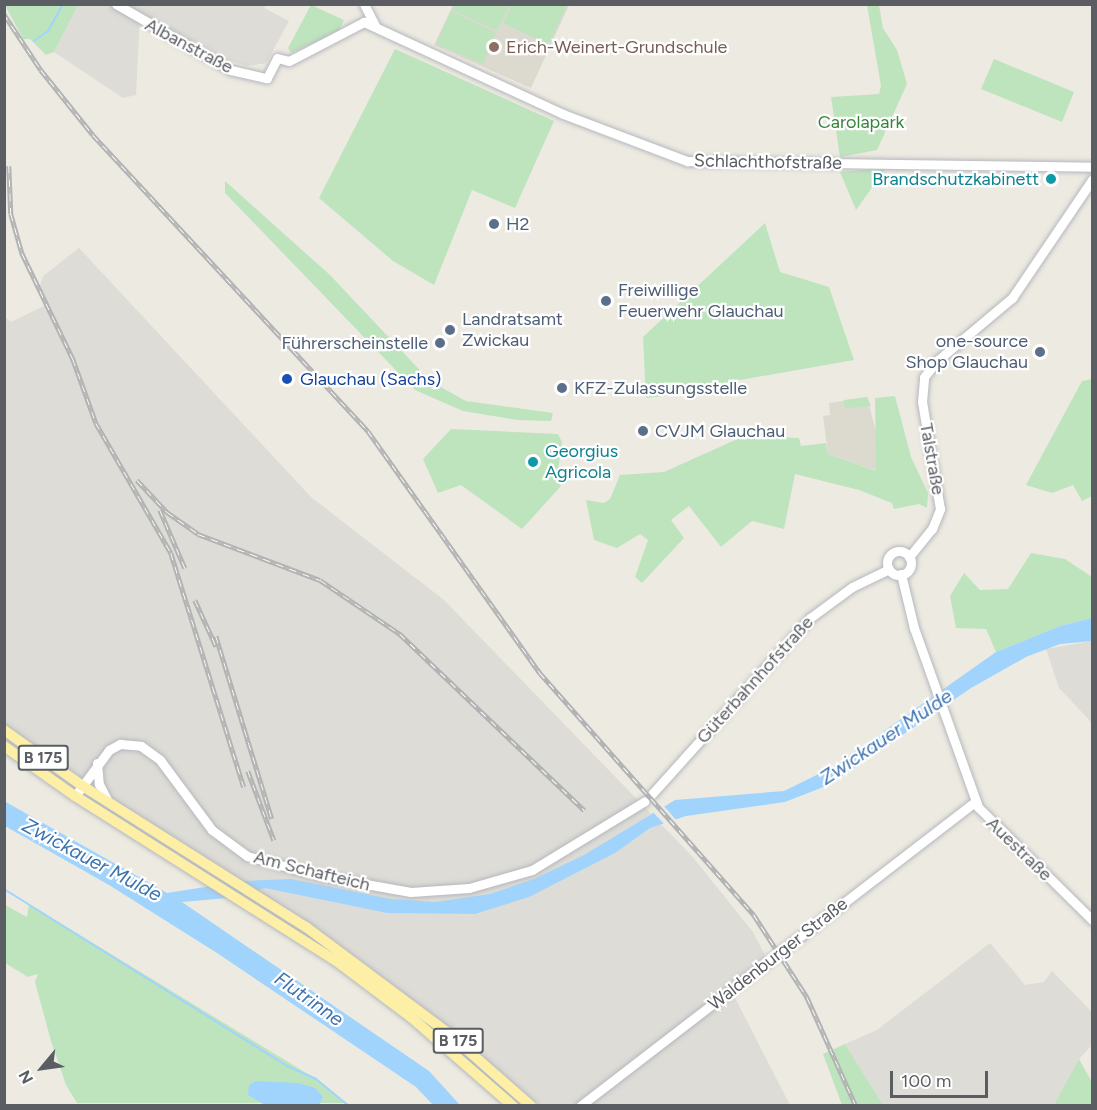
<!DOCTYPE html>
<html>
<head>
<meta charset="utf-8">
<style>
  body { margin:0 }
  #map { position:relative; width:1097px; height:1110px; overflow:hidden; background:#edeae1; font-family:Figtree,sans-serif }
  div>[style] { position:absolute }
  [style*='--x'] { left:calc(var(--x)*1px); top:calc(var(--y)*1px); width:calc(var(--w)*1px); rotate:calc(var(--a)*1deg) }
  .industrial>* { inset:0; background:#dedcd6 }
  .education>* { inset:0; background:#dcd9cf }
  .green>* { inset:0; background:#bee4be }
  .water>* { inset:0; background:#a1d4fd }
  .pier>* { inset:0; background:#edeae1 }
  .stream>* { height:2px; margin:-1px; padding:0 1px; transform-origin:1px; border-radius:1px; background:#a1d4fd }
  .roads { filter:drop-shadow(0 0 2px #b5b8be) drop-shadow(0 0 2px #b5b8be) }
  .secondary>* { height:9px; margin:-4.5px; padding:0 4.5px; transform-origin:4.5px; border-radius:4.5px; background:#fff }
  .secondary>.ring { margin:-4.5px; padding:0; box-sizing:content-box; background:none; border:9px solid #fff; border-radius:50% }
  .primary>* { height:10px; margin:-5px; padding:0 5px; transform-origin:5px; border-radius:5px; background:#fdf0a6 }
  .rail>* { height:4.5px; margin-top:-2.25px; transform-origin:0; background:repeating-linear-gradient(90deg,#fff 0 7px,#b2b3b3 0 14px); box-sizing:border-box; border-block:2px solid #b2b3b3 }
  .dots>* { width:16px; height:16px; translate:-50% -50%; box-sizing:border-box; border:3px solid #fff; border-radius:50% }
  span { translate:-50% -50%; white-space:nowrap; text-align:center; line-height:1.15; -webkit-text-stroke:4.5px #fff; paint-order:stroke }
  .shield-label span { padding:2px 4px; background:#fff; border:2px solid; border-radius:4px; -webkit-text-stroke-width:0 }
  .shield-label { font-size:16px; color:#5a5d62; font-weight:700 }
  .street-label { font-size:18px; color:#5a5d62 }
  .education-label { font-size:18px; color:#785e54 }
  .left { translate:0 -50%; text-align:left }
  .park-label { font-size:18px; color:#36843b }
  .culture-label { font-size:18px; color:#0d838f }
  .right { translate:-100% -50%; text-align:right }
  .service-label { font-size:18px; color:#4e5e75 }
  .transit-label { font-size:18px; color:#164399 }
  .water-label { font-size:20px; color:#3f74ae; font-style:italic }
  .frame { position:absolute; inset:0; border:6px solid #5a5d62; pointer-events:none }
  .north { position:absolute; left:12px; top:1038px; width:60px; height:60px; -webkit-text-stroke:4px #fff; paint-order:stroke; rotate:241deg; font-size:16px; font-weight:700; line-height:24px; text-align:center; color:#5a5d62 }
  .north::after { content:''; display:block; margin:auto; width:21px; height:27px; background:#5a5d62; clip-path:polygon(50% 0,100% 100%,50% 72%,0 100%) }
  .scale { position:absolute; left:890px; top:1071px; width:98px; height:27px; box-sizing:border-box; border:3px solid #5a5d62; border-top:0; padding-left:8px; font-size:18px; line-height:21px; white-space:nowrap; color:#5a5d62; -webkit-text-stroke:4px #fff; paint-order:stroke }
</style>
</head>
<body>
<div id="map">
  <div class="industrial">
    <div style="clip-path:polygon(78px 5px,266px 5px,264px 8px,289px 21px,266px 63px,247px 66px,224px 59px,140px 12px,136px 95px,123px 98px,54px 52px)"></div>
    <div style="clip-path:polygon(79px 248px,311px 497px,444px 600px,691px 855px,753px 932px,768px 961px,731px 990px,790px 1105px,539px 1105px,422px 1008px,5px 726px,4px 316px,11px 322px,46px 305px,39px 288px,43px 276px)"></div>
    <div style="clip-path:polygon(1092px 641px,1092px 723px,1059px 688px,1046px 649px)"></div>
    <div style="clip-path:polygon(990px 943px,1025px 985px,1044px 982px,1052px 971px,1092px 1012px,1092px 1045px,1079px 1059px,1064px 1090px,1054px 1105px,883px 1105px,845px 1044px,877px 1030px)"></div>
  </div>
  <div class="education">
    <div style="clip-path:polygon(453px 5px,569px 5px,531px 88px,434px 45px)"></div>
    <div style="clip-path:polygon(867px 397px,876px 432px,877px 471px,828px 454px,823px 416px,830px 415px,829px 403px)"></div>
  </div>
  <div class="green">
    <div style="clip-path:polygon(5px 5px,78px 5px,54px 52px,46px 55px,30px 39px,23px 39px)"></div>
    <div style="clip-path:polygon(311px 5px,344px 20px,339px 31px,291px 53px,288px 48px)"></div>
    <div style="clip-path:polygon(455px 5px,455px 4px,510px 5px,497px 31px,452px 10px)"></div>
    <div style="clip-path:polygon(512px 5px,566px 4px,567px 5px,550px 42px,545px 43px,503px 23px)"></div>
    <div style="clip-path:polygon(867px 5px,879px 5px,883px 28px,897px 50px,907px 84px,877px 150px,840px 157px,831px 97px,879px 94px,881px 86px)"></div>
    <div style="clip-path:polygon(451px 11px,496px 33px,483px 64px,436px 44px)"></div>
    <div style="clip-path:polygon(395px 49px,554px 121px,515px 208px,472px 190px,434px 285px,393px 261px,319px 198px)"></div>
    <div style="clip-path:polygon(994px 59px,1074px 92px,1062px 122px,981px 89px)"></div>
    <div style="clip-path:polygon(886px 168px,856px 210px,840px 172px)"></div>
    <div style="clip-path:polygon(225px 181px,330px 275px,430px 381px,466px 401px,553px 413px,551px 421px,517px 420px,463px 411px,415px 390px,225px 193px)"></div>
    <div style="clip-path:polygon(765px 223px,780px 272px,829px 287px,854px 360px,723px 383px,720px 389px,646px 398px,643px 337px)"></div>
    <div style="clip-path:polygon(1092px 379px,1092px 496px,1082px 501px,1073px 485px,1052px 493px,1026px 485px,1082px 381px)"></div>
    <div style="clip-path:polygon(895px 396px,911px 457px,928px 493px,927px 508px,919px 504px,894px 509px,892px 503px,859px 490px,795px 474px,784px 529px,752px 521px,721px 547px,689px 506px,671px 520px,684px 538px,642px 583px,635px 577px,648px 540px,640px 534px,617px 548px,594px 540px,586px 500px,604px 503px,610px 499px,620px 475px,664px 472px,744px 436px,799px 438px,801px 446px,826px 443px,828px 454px,876px 471px,875px 398px)"></div>
    <div style="clip-path:polygon(867px 397px,871px 406px,845px 408px,844px 400px)"></div>
    <div style="clip-path:polygon(451px 429px,558px 434px,562px 442px,557px 478px,561px 486px,522px 529px,461px 485px,438px 493px,423px 459px)"></div>
    <div style="clip-path:polygon(1031px 553px,1065px 559px,1092px 577px,1092px 618px,1060px 626px,996px 652px,986px 629px,956px 628px,950px 596px,964px 573px,980px 590px,1008px 589px)"></div>
    <div style="clip-path:polygon(29px 904px,316px 1079px,345px 1103px,77px 1103px,66px 1085px,51px 1041px,35px 982px,38px 974px,28px 977px,5px 963px,5px 905px,27px 917px)"></div>
    <div style="clip-path:polygon(845px 1044px,883px 1105px,842px 1105px,823px 1054px)"></div>
    <div style="clip-path:polygon(1079px 1059px,1092px 1082px,1092px 1105px,1054px 1105px)"></div>
  </div>
  <div class="water">
    <div style="clip-path:polygon(1092px 618px,1092px 641px,1060px 644px,1026px 657px,971px 688px,831px 784px,785px 802px,686px 816px,650px 828px,615px 853px,529px 897px,475px 914px,387px 913px,265px 888px,228px 898px,182px 902px,429px 1071px,460px 1105px,433px 1105px,416px 1087px,217px 953px,109px 885px,5px 826px,4px 801px,167px 893px,243px 881px,291px 879px,391px 899px,435px 902px,490px 894px,534px 879px,584px 855px,675px 800px,784px 791px,833px 767px,996px 652px,1060px 626px)"></div>
    <div style="clip-path:polygon(256px 1081px,298px 1083px,315px 1088px,323px 1097px,319px 1105px,263px 1104px,248px 1095px,249px 1085px)"></div>
  </div>
  <div class="pier">
    <div style="clip-path:polygon(662px 804px,678px 822px,666px 826px,651px 810px)"></div>
  </div>
  <div class="stream">
    <div style="--x:34;--y:41;--w:17;--a:-36"></div>
    <div style="--x:48;--y:31;--w:31;--a:-61"></div>
    <div style="--x:4;--y:889;--w:334;--a:32"></div>
    <div style="--x:287;--y:1066;--w:32;--a:24"></div>
    <div style="--x:316;--y:1079;--w:43;--a:39.3"></div>
  </div>
  <div class="roads">
    <div class="secondary">
      <div style="--x:116;--y:4;--w:133;--a:29.9"></div>
      <div style="--x:231;--y:70;--w:37;--a:13"></div>
      <div style="--x:267;--y:78;--w:22;--a:-63"></div>
      <div style="--x:277;--y:58;--w:12;--a:14"></div>
      <div style="--x:289;--y:61;--w:85;--a:-27.5"></div>
      <div style="--x:364;--y:4;--w:25;--a:63"></div>
      <div style="--x:364;--y:22;--w:219;--a:24.8"></div>
      <div style="--x:563;--y:114;--w:133;--a:20.8"></div>
      <div style="--x:687;--y:161;--w:405;--a:0.8"></div>
      <div class="ring" style="left:887px;top:551px;width:15px;height:15px"></div>
      <div style="--x:909;--y:557;--w:36;--a:-51"></div>
      <div style="--x:932;--y:529;--w:22;--a:-68"></div>
      <div style="--x:940;--y:509;--w:109;--a:-99.5"></div>
      <div style="--x:922;--y:402;--w:25;--a:-85"></div>
      <div style="--x:924;--y:377;--w:22;--a:-51"></div>
      <div style="--x:938;--y:360;--w:97;--a:-40"></div>
      <div style="--x:1012;--y:298;--w:143;--a:-55.9"></div>
      <div style="--x:901;--y:574;--w:56;--a:76.5"></div>
      <div style="--x:914;--y:628;--w:190;--a:70.3"></div>
      <div style="--x:978;--y:807;--w:161;--a:44.7"></div>
      <div style="--x:97;--y:763;--w:21;--a:85"></div>
      <div style="--x:99;--y:784;--w:20;--a:63"></div>
      <div style="--x:652;--y:794;--w:237;--a:-48.1"></div>
      <div style="--x:810;--y:618;--w:52;--a:-36.4"></div>
      <div style="--x:852;--y:587;--w:41;--a:-25.9"></div>
      <div style="--x:75;--y:796;--w:57;--a:-53.5"></div>
      <div style="--x:109;--y:750;--w:13;--a:-29"></div>
      <div style="--x:120;--y:744;--w:21;--a:5"></div>
      <div style="--x:141;--y:746;--w:24;--a:36"></div>
      <div style="--x:160;--y:760;--w:87;--a:53.4"></div>
      <div style="--x:212;--y:830;--w:44;--a:36.6"></div>
      <div style="--x:247;--y:856;--w:77;--a:15.1"></div>
      <div style="--x:321;--y:876;--w:91;--a:10.1"></div>
      <div style="--x:411;--y:892;--w:58;--a:-3.9"></div>
      <div style="--x:469;--y:888;--w:66;--a:-15.9"></div>
      <div style="--x:532;--y:870;--w:132;--a:-31.4"></div>
      <div style="--x:580;--y:1106;--w:498;--a:-37.6"></div>
    </div>
    <div class="primary">
      <div style="--x:4;--y:730;--w:95;--a:35.5"></div>
      <div style="--x:81;--y:785;--w:266;--a:32.3"></div>
      <div style="--x:306;--y:927;--w:176;--a:36.7"></div>
      <div style="--x:447;--y:1032;--w:112;--a:41.4"></div>
      <div style="--x:4;--y:746;--w:87;--a:35.2"></div>
      <div style="--x:75;--y:796;--w:312;--a:32.3"></div>
      <div style="--x:339;--y:963;--w:91;--a:37"></div>
      <div style="--x:412;--y:1018;--w:134;--a:41.1"></div>
    </div>
  </div>
  <div class="rail">
    <div style="--x:4;--y:14;--w:67;--a:56.5"></div>
    <div style="--x:41;--y:70;--w:83;--a:51.3"></div>
    <div style="--x:93;--y:135;--w:404;--a:47.1"></div>
    <div style="--x:368;--y:431;--w:297;--a:54.6"></div>
    <div style="--x:540;--y:673;--w:323;--a:48.5"></div>
    <div style="--x:754;--y:915;--w:98;--a:57.1"></div>
    <div style="--x:807;--y:997;--w:120;--a:65.8"></div>
    <div style="--x:9;--y:166;--w:48;--a:87.6"></div>
    <div style="--x:11;--y:214;--w:41;--a:74.2"></div>
    <div style="--x:22;--y:253;--w:118;--a:64.3"></div>
    <div style="--x:73;--y:359;--w:68;--a:70.2"></div>
    <div style="--x:96;--y:423;--w:150;--a:60"></div>
    <div style="--x:171;--y:553;--w:245;--a:72.7"></div>
    <div style="--x:137;--y:480;--w:44;--a:46.8"></div>
    <div style="--x:167;--y:512;--w:38;--a:35"></div>
    <div style="--x:198;--y:534;--w:130;--a:20.7"></div>
    <div style="--x:320;--y:580;--w:97;--a:34"></div>
    <div style="--x:400;--y:634;--w:255;--a:43.7"></div>
    <div style="--x:160;--y:510;--w:63;--a:66.7"></div>
    <div style="--x:195;--y:600;--w:51;--a:65.5"></div>
    <div style="--x:216;--y:636;--w:191;--a:73"></div>
    <div style="--x:248;--y:771;--w:74;--a:69.4"></div>
  </div>
  <div class="dots">
    <div style="left:494px;top:47px;background:#8d6e63"></div>
    <div style="left:1051px;top:179px;background:#0f9aa8"></div>
    <div style="left:494px;top:224px;background:#5c6f8a"></div>
    <div style="left:606px;top:301px;background:#5c6f8a"></div>
    <div style="left:450px;top:330px;background:#5c6f8a"></div>
    <div style="left:440px;top:343px;background:#5c6f8a"></div>
    <div style="left:1040px;top:352px;background:#5c6f8a"></div>
    <div style="left:287px;top:379px;background:#1a4fb4"></div>
    <div style="left:562px;top:388px;background:#5c6f8a"></div>
    <div style="left:643px;top:431px;background:#5c6f8a"></div>
    <div style="left:533px;top:462px;background:#0f9aa8"></div>
  </div>
  <div class="shield-label">
    <span style="left:43px;top:758px">B 175</span>
    <span style="left:458px;top:1041px">B 175</span>
  </div>
  <div class="street-label">
    <span style="left:189px;top:46px;rotate:28deg">Albanstraße</span>
    <span style="left:768px;top:162px;rotate:1deg">Schlachthofstraße</span>
    <span style="left:932px;top:459px;rotate:80deg">Talstraße</span>
    <span style="left:755px;top:680px;rotate:-48deg">Güterbahnhofstraße</span>
    <span style="left:1019px;top:849px;rotate:44deg">Auestraße</span>
    <span style="left:312px;top:871px;rotate:14deg">Am Schafteich</span>
    <span style="left:778px;top:954px;rotate:-38deg">Waldenburger Straße</span>
  </div>
  <div class="education-label">
    <span class="left" style="left:506px;top:47px">Erich-Weinert-Grundschule</span>
  </div>
  <div class="park-label">
    <span style="left:861px;top:122px">Carolapark</span>
  </div>
  <div class="culture-label">
    <span class="right" style="left:1039px;top:179px">Brandschutzkabinett</span>
    <span class="left" style="left:545px;top:462px">Georgius<br>Agricola</span>
  </div>
  <div class="service-label">
    <span class="left" style="left:506px;top:224px">H2</span>
    <span class="left" style="left:618px;top:301px">Freiwillige<br>Feuerwehr Glauchau</span>
    <span class="left" style="left:462px;top:330px">Landratsamt<br>Zwickau</span>
    <span class="right" style="left:1028px;top:352px">one-source<br>Shop Glauchau</span>
    <span class="right" style="left:428px;top:343px">Führerscheinstelle</span>
    <span class="left" style="left:574px;top:388px">KFZ-Zulassungsstelle</span>
    <span class="left" style="left:655px;top:431px">CVJM Glauchau</span>
  </div>
  <div class="transit-label">
    <span class="left" style="left:300px;top:379px">Glauchau (Sachs)</span>
  </div>
  <div class="water-label">
    <span style="left:886px;top:737px;rotate:-34deg">Zwickauer Mulde</span>
    <span style="left:92px;top:860px;rotate:28deg">Zwickauer Mulde</span>
    <span style="left:309px;top:999px;rotate:35deg">Flutrinne</span>
  </div>
  <div class="frame"></div>
  <div class="north">N</div>
  <div class="scale">100 m</div>
</div>
</body>
</html>
